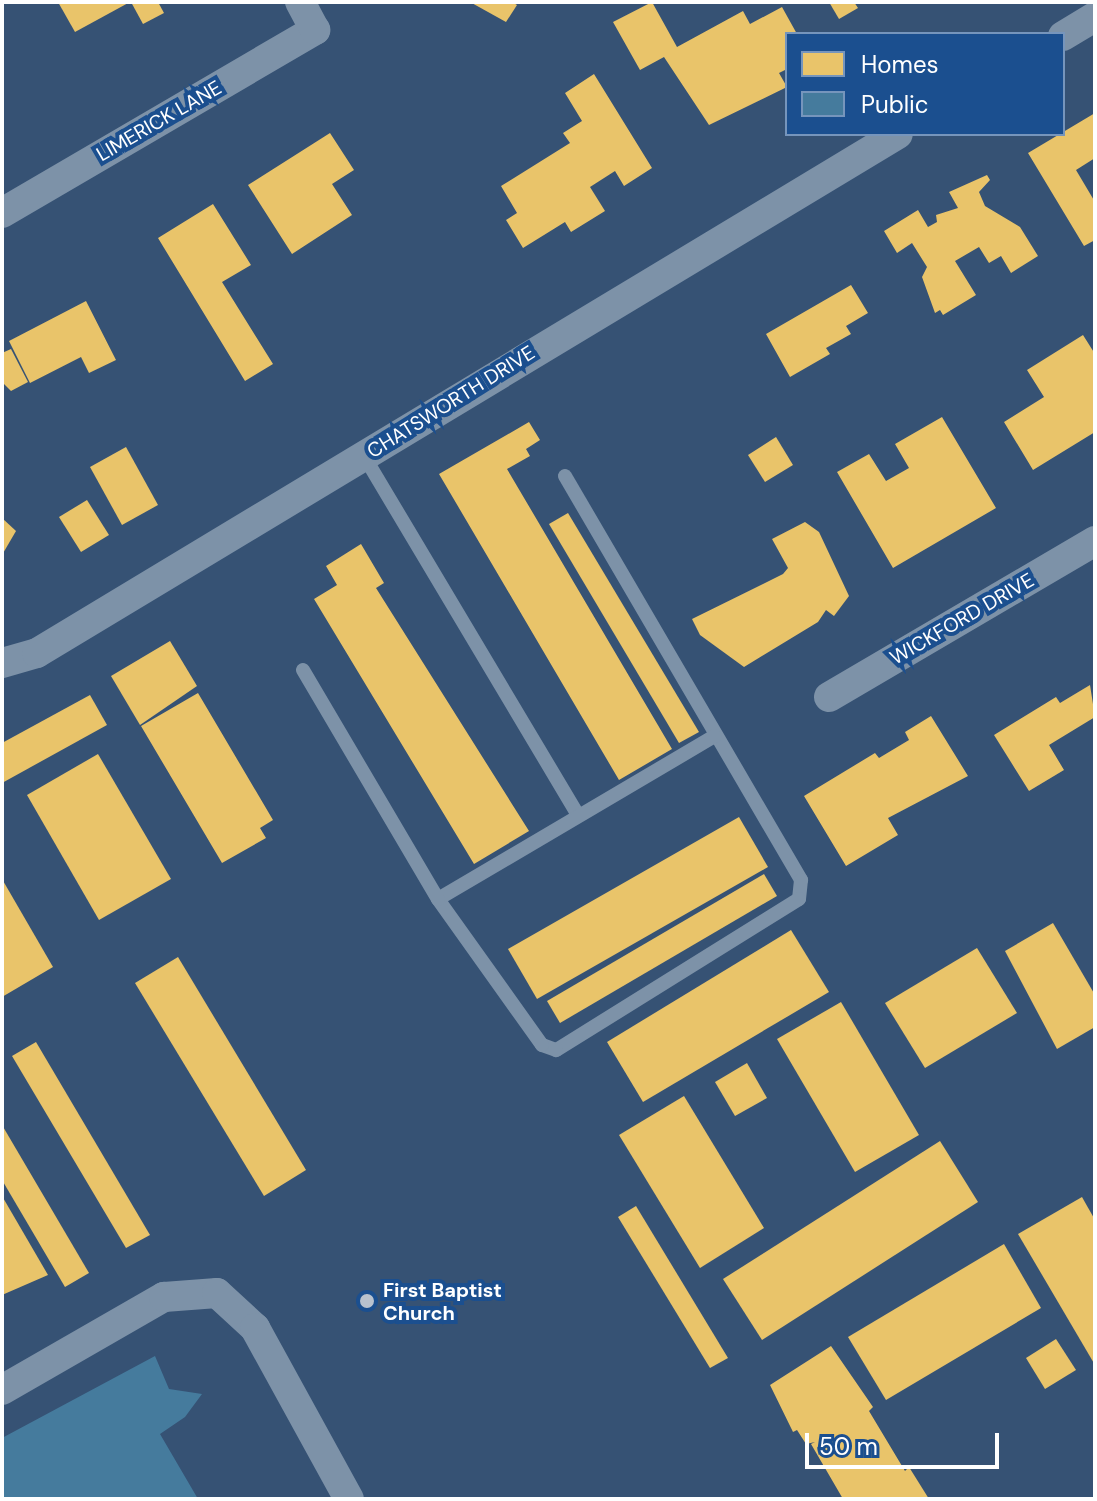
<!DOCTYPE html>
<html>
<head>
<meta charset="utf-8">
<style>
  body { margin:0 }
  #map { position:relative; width:1097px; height:1501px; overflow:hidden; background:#365274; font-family:"DM Sans",sans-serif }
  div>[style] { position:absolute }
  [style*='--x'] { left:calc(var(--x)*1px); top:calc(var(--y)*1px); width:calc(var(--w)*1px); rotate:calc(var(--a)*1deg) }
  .homes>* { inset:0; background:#e9c46a }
  .public>* { inset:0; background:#457b9d }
  .service>* { height:14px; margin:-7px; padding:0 7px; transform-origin:7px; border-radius:7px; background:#7d92a8 }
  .minor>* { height:30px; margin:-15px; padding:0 15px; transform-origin:15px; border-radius:15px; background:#7d92a8 }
  .dots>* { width:22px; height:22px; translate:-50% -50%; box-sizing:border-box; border:4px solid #1b4f8f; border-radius:50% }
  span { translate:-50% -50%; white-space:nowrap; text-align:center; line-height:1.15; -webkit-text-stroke:8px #1b4f8f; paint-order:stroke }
  .street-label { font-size:20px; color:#fff }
  .poi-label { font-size:20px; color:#fff; font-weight:700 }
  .left { translate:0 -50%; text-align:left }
  .frame { position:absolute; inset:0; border:4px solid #fff; pointer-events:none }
  .legend { position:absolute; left:785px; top:32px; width:280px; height:104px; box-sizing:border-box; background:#1b4f8f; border:2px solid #7695bc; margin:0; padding:10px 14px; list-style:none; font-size:24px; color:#fff }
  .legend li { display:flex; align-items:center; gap:16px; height:40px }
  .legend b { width:40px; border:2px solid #7695bc }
  .scale { position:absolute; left:805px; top:1433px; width:194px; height:36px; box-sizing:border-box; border:4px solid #fff; border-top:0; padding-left:10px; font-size:24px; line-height:28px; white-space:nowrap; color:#fff; -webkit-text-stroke:6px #1b4f8f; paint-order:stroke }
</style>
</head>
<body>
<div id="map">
  <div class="homes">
    <div style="clip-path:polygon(58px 2px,130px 2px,75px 32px)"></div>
    <div style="clip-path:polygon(131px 2px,158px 2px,164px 13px,143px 24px)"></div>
    <div style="clip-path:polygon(470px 2px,512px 2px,517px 5px,506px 22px)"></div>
    <div style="clip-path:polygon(652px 2px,677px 47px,743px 11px,750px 24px,782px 7px,797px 34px,787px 34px,787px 69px,779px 73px,787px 87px,709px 125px,664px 57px,640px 70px,613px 22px)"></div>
    <div style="clip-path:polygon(829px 2px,854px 2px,858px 8px,839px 19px)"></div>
    <div style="clip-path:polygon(594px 74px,652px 168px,624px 186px,615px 171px,590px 187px,605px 211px,571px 232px,565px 222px,523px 248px,506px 220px,517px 213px,501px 186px,570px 143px,563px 133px,582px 121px,565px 93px)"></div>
    <div style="clip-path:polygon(1095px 113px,1095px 158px,1076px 170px,1095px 202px,1095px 240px,1084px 246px,1028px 153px)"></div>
    <div style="clip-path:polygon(330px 133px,354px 170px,332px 184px,352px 215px,292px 254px,248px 185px)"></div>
    <div style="clip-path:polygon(987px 175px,990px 180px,979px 192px,985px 206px,1020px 227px,1038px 256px,1011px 273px,1001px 256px,989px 263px,979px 247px,955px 261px,976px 295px,943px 315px,940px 310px,935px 313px,922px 277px,927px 267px,912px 243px,897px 253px,884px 231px,918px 210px,928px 227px,937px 222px,936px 215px,958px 208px,949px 192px)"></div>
    <div style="clip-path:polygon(213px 204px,251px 265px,222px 282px,273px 364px,245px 381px,158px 238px)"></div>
    <div style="clip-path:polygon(851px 285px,868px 313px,846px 326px,851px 334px,826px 348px,830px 354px,790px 377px,766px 334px)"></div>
    <div style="clip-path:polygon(86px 301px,116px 360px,89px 373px,81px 357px,30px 383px,9px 341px)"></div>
    <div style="clip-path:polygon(1083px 335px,1095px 354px,1095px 432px,1033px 470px,1004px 422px,1044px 397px,1027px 370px)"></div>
    <div style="clip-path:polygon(11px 349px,28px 382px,11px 391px,2px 382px,2px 353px)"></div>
    <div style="clip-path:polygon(942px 417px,996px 508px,893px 568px,837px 472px,869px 454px,886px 481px,909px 468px,895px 444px)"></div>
    <div style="clip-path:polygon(529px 422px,540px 440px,526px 449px,530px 456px,507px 469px,672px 749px,619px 780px,439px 474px)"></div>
    <div style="clip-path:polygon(776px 437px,793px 465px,765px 482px,748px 455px)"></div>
    <div style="clip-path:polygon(126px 447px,158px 505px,122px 525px,90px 467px)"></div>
    <div style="clip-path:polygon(87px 500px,109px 535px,81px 552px,59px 517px)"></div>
    <div style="clip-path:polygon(568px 513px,699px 732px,679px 743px,549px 524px)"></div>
    <div style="clip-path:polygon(2px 518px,16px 531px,2px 555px)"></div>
    <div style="clip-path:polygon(805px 522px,819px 532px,849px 596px,834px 616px,826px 610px,818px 622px,744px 667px,700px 635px,692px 619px,783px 574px,788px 568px,772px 539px)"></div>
    <div style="clip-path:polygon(361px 544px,384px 583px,376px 588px,529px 831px,474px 864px,314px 599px,337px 585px,326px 566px)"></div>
    <div style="clip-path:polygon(170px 641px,197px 686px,140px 725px,111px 676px)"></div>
    <div style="clip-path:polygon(1090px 685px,1095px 717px,1049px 745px,1064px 770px,1029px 791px,994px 735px,1056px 697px,1060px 703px)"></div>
    <div style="clip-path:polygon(198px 693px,273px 820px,260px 828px,266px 838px,222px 863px,141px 726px)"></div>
    <div style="clip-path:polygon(90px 695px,107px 725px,2px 783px,2px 743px)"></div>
    <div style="clip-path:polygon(931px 716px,968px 776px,888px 818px,898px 835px,846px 866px,804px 796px,875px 753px,879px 758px,909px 740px,905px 732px)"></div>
    <div style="clip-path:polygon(98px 754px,171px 879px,99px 920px,27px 795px)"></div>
    <div style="clip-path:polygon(739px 817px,768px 867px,537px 999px,508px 949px)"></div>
    <div style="clip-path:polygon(764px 874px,777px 896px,560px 1023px,547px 1001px)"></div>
    <div style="clip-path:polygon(2px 879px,53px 967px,2px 997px)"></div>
    <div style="clip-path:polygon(1053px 923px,1095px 995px,1095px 1027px,1057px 1049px,1005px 951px)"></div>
    <div style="clip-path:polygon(791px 930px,829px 992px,643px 1102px,607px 1042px)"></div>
    <div style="clip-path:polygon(977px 948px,1017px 1013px,925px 1068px,885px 1003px)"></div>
    <div style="clip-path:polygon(178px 957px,306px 1170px,264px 1196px,135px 983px)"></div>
    <div style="clip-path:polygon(841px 1002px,919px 1135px,855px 1172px,777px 1039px)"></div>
    <div style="clip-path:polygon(36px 1042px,150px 1235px,126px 1248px,12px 1056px)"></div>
    <div style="clip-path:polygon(747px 1063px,767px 1098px,735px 1116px,715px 1082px)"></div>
    <div style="clip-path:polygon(684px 1096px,764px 1228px,700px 1268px,619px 1135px)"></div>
    <div style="clip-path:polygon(2px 1125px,89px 1273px,65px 1287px,2px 1180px)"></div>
    <div style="clip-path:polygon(940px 1141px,978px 1202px,762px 1340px,723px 1279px)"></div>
    <div style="clip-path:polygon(2px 1196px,48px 1275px,2px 1295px)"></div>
    <div style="clip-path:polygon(1082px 1197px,1095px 1220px,1095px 1365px,1018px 1234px)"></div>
    <div style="clip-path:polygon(636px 1206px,728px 1358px,710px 1368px,618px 1217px)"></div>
    <div style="clip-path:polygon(1004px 1244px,1041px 1308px,886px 1400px,848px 1337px)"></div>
    <div style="clip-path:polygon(1056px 1339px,1076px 1370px,1045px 1389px,1026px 1358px)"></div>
    <div style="clip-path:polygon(831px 1346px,873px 1407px,869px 1411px,905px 1471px,909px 1467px,929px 1499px,843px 1499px,811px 1444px,815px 1442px,806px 1444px,797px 1430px,793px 1432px,770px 1385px)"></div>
  </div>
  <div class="public">
    <div style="clip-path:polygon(155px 1356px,169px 1389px,202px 1394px,185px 1417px,160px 1434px,198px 1499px,2px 1499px,2px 1438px)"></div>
  </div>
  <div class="service">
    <div style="--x:364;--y:456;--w:418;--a:59.2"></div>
    <div style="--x:565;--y:476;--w:468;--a:59.7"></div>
    <div style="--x:801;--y:880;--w:19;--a:96"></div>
    <div style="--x:799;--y:899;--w:286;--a:148.1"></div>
    <div style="--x:556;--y:1050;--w:15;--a:-160"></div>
    <div style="--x:542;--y:1045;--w:179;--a:-125.5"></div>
    <div style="--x:438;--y:899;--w:321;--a:-30.5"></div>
    <div style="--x:303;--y:670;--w:266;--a:59.5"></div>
  </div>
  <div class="minor">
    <div style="--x:1063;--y:36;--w:37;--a:-31"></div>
    <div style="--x:2;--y:213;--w:363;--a:-30.3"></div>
    <div style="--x:315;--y:30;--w:32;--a:-118"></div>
    <div style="--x:2;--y:663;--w:36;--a:-16"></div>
    <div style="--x:37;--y:653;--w:1005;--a:-31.08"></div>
    <div style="--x:829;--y:697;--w:308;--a:-30.4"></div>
    <div style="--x:2;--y:1390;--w:187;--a:-29.9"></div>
    <div style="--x:164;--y:1297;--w:53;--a:-4.3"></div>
    <div style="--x:217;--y:1293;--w:52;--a:42.6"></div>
    <div style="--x:255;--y:1328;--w:195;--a:61.2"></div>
  </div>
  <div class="dots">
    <div style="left:367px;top:1301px;background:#b9c2ce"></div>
  </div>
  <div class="street-label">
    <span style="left:159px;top:121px;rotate:-30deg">LIMERICK LANE</span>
    <span style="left:451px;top:402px;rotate:-32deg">CHATSWORTH DRIVE</span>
    <span style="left:962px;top:619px;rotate:-30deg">WICKFORD DRIVE</span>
  </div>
  <div class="poi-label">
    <span class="left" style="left:383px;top:1302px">First Baptist<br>Church</span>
  </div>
  <div class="frame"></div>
  <ul class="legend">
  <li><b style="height:22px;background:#e9c46a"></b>Homes</li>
  <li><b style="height:22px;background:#457b9d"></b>Public</li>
  </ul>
  <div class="scale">50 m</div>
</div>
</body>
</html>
